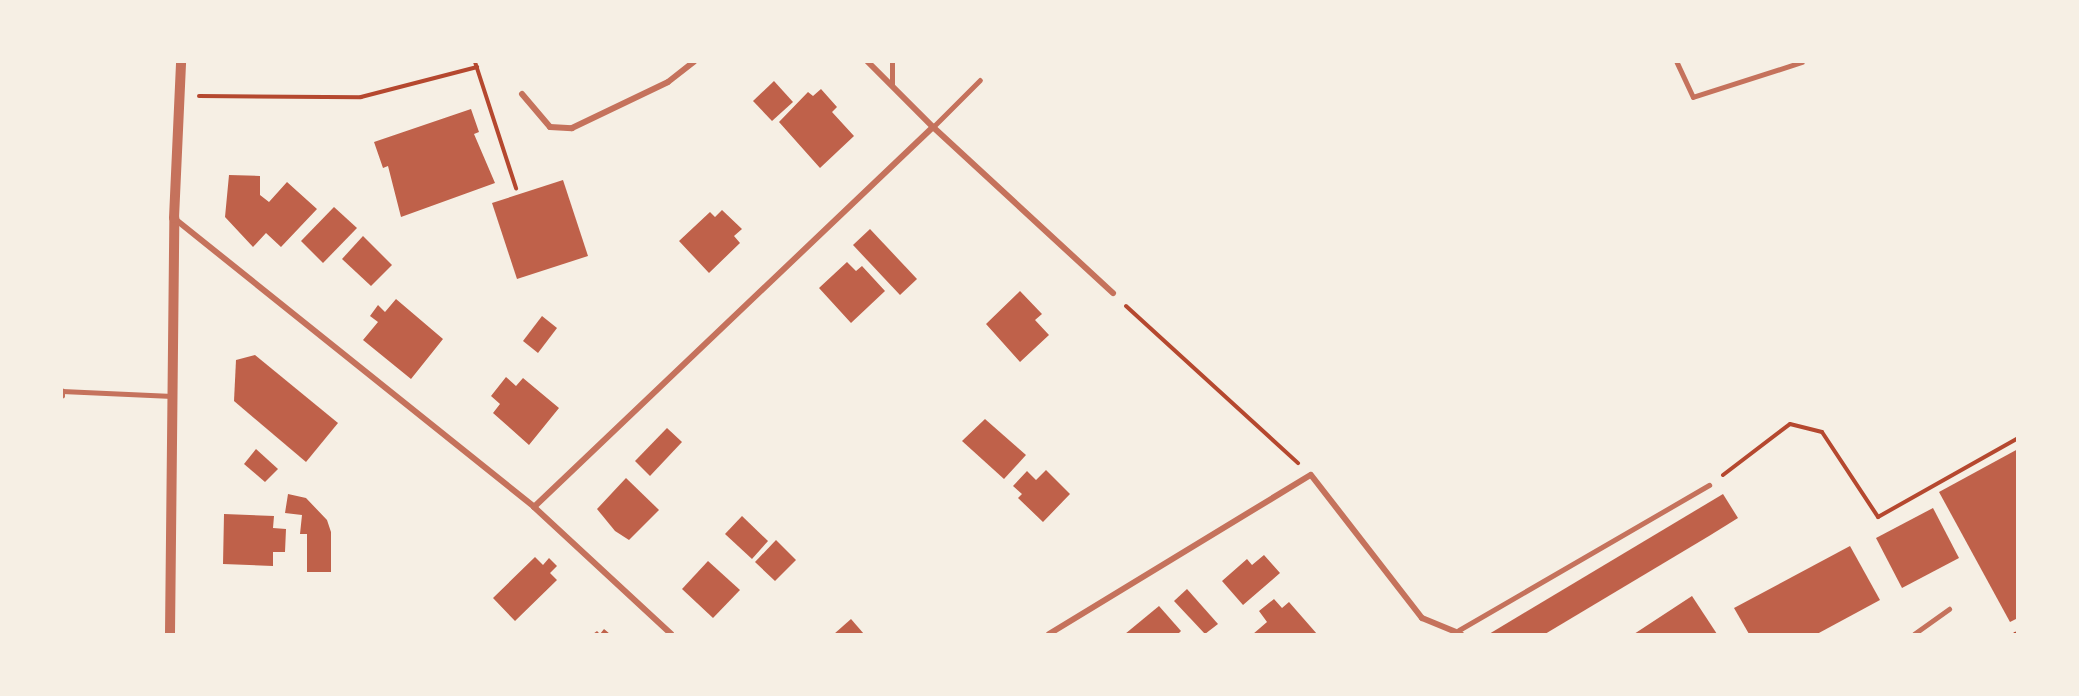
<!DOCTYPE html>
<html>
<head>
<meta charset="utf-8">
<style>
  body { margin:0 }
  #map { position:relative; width:2079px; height:696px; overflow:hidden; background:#f6efe4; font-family:"Sofia Sans Condensed",sans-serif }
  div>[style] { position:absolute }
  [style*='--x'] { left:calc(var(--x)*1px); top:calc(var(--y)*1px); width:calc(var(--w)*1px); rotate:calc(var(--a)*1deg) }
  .building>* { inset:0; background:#bf614a }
  .path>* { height:4px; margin:-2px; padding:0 2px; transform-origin:2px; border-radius:2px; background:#b5482f }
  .service>* { height:4.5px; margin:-2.25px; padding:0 2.25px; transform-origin:2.25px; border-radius:2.25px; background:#c5725c }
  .minor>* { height:6px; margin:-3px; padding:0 3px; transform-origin:3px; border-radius:3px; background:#c5725c }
  .tertiary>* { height:10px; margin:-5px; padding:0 5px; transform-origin:5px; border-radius:5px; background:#c5725c }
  span { translate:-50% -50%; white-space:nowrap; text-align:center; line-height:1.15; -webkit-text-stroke:6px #f6efe4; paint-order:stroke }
  .frame { position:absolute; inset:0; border:63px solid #f6efe4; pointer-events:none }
</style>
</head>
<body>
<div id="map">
  <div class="building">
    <div style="clip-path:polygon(774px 81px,793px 102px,772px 121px,753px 101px)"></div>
    <div style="clip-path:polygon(821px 89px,837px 107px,832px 112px,854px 136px,820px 168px,779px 122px,808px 92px,813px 96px)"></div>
    <div style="clip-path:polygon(471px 109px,479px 132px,474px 134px,495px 183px,401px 217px,388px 166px,383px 168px,374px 142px)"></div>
    <div style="clip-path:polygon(229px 175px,260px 176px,260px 195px,269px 202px,287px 182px,317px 209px,281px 247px,266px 233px,253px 247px,225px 217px)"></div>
    <div style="clip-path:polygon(563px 180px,588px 256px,517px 279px,492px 203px)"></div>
    <div style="clip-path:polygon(334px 207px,357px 228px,323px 263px,301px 241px)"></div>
    <div style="clip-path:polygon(722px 210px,742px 229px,734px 236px,740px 243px,709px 273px,679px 241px,710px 212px,715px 217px)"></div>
    <div style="clip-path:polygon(870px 229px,917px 279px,900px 295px,853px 245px)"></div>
    <div style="clip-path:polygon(363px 236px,392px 265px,371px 286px,342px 259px)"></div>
    <div style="clip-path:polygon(847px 262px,856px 271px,862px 266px,885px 291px,851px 323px,819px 288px)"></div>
    <div style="clip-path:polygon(1020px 291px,1042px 314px,1035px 320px,1049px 335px,1020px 362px,986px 324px)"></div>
    <div style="clip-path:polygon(396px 299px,443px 339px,411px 379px,363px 340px,378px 322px,370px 316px,378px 305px,385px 312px)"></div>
    <div style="clip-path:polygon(542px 316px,557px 328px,538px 353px,523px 341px)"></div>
    <div style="clip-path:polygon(255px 355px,338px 423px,306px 462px,234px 401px,236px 360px)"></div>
    <div style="clip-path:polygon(506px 377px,516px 386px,523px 378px,559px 408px,529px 445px,493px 413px,500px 404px,491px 396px)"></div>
    <div style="clip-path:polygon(985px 419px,1026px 455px,1004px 479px,962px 441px)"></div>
    <div style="clip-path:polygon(667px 428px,682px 442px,650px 476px,635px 461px)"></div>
    <div style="clip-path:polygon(256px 449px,278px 469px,265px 482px,244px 464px)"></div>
    <div style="clip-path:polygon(2018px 449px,2018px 618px,2010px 622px,1939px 492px)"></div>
    <div style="clip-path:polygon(1046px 470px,1070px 494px,1043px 522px,1018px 498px,1022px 494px,1013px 486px,1027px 471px,1036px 480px)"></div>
    <div style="clip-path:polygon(626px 478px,659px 510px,629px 540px,615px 531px,597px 509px)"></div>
    <div style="clip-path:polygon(288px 494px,306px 498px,327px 520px,331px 532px,331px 572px,307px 572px,307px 534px,300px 534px,302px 515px,285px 513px)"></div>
    <div style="clip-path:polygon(1723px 494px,1738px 518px,1709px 536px,1545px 634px,1489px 634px)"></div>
    <div style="clip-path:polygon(1933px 508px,1959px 558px,1902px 588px,1876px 538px)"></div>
    <div style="clip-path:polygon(224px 514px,274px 516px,273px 528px,286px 529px,285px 552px,273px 552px,273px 566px,223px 564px)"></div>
    <div style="clip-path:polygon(742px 516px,768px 541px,752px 559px,725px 534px)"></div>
    <div style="clip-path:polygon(776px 540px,796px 560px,775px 581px,755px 562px)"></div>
    <div style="clip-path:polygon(1850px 546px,1880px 600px,1817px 634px,1749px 634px,1734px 608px)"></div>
    <div style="clip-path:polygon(1264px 555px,1280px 573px,1243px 605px,1222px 581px,1247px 559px,1252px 565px)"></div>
    <div style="clip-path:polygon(535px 557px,543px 565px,549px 558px,557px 566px,550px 573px,557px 580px,515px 621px,493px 598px)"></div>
    <div style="clip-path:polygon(708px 561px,740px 590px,713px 618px,682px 589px)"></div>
    <div style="clip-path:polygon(1187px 589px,1218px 624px,1205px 634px,1174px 601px)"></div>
    <div style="clip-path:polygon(1692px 596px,1717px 634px,1634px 634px)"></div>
    <div style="clip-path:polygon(1274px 599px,1282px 608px,1289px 602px,1317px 634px,1253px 634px,1267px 622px,1259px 611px)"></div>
    <div style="clip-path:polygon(1159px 606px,1181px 631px,1178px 634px,1125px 634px)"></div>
    <div style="clip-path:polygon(851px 619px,864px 634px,834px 634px)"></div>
    <div style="clip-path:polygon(604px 629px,610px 634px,593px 634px,597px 631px,600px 634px)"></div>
  </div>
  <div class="path">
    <div style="--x:475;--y:62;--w:133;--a:72"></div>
    <div style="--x:199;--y:96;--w:162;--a:0.4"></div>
    <div style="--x:361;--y:97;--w:120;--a:-14.5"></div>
    <div style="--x:1126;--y:306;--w:233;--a:42.4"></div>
    <div style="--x:1723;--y:475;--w:84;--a:-37.3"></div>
    <div style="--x:1790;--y:424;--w:33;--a:14"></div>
    <div style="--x:1822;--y:432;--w:102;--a:56.6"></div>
    <div style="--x:1878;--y:517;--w:161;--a:-29.4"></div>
    <div style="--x:2015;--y:634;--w:3;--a:-18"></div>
  </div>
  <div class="service">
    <div style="--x:1677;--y:62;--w:38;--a:65"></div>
    <div style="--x:1693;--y:97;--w:114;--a:-17.8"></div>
    <div style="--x:892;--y:86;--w:24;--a:-90"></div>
    <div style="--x:933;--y:127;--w:66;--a:-45"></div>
    <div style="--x:62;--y:396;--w:5;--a:-90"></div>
    <div style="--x:62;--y:391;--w:110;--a:2.6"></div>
    <div style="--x:1459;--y:630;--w:289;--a:-30.1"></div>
    <div style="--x:1914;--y:634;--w:43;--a:-35.5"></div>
  </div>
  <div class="minor">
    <div style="--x:868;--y:62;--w:92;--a:45"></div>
    <div style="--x:933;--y:127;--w:245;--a:42.7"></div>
    <div style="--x:522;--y:94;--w:43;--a:49.7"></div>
    <div style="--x:550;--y:127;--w:22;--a:3"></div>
    <div style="--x:572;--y:128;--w:106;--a:-25.6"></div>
    <div style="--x:668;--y:82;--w:33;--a:-38"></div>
    <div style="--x:175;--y:219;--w:460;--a:38.7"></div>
    <div style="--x:534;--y:507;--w:187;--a:42.8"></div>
    <div style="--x:534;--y:507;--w:551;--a:-43.6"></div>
    <div style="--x:1049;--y:634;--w:306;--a:-31.3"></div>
    <div style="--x:1311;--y:475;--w:181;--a:52.2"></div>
    <div style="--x:1422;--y:618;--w:42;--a:22.3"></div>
  </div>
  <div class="tertiary">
    <div style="--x:170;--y:634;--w:416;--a:-89.4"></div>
    <div style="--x:174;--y:218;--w:156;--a:-87.4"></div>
  </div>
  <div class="frame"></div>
</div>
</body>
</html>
